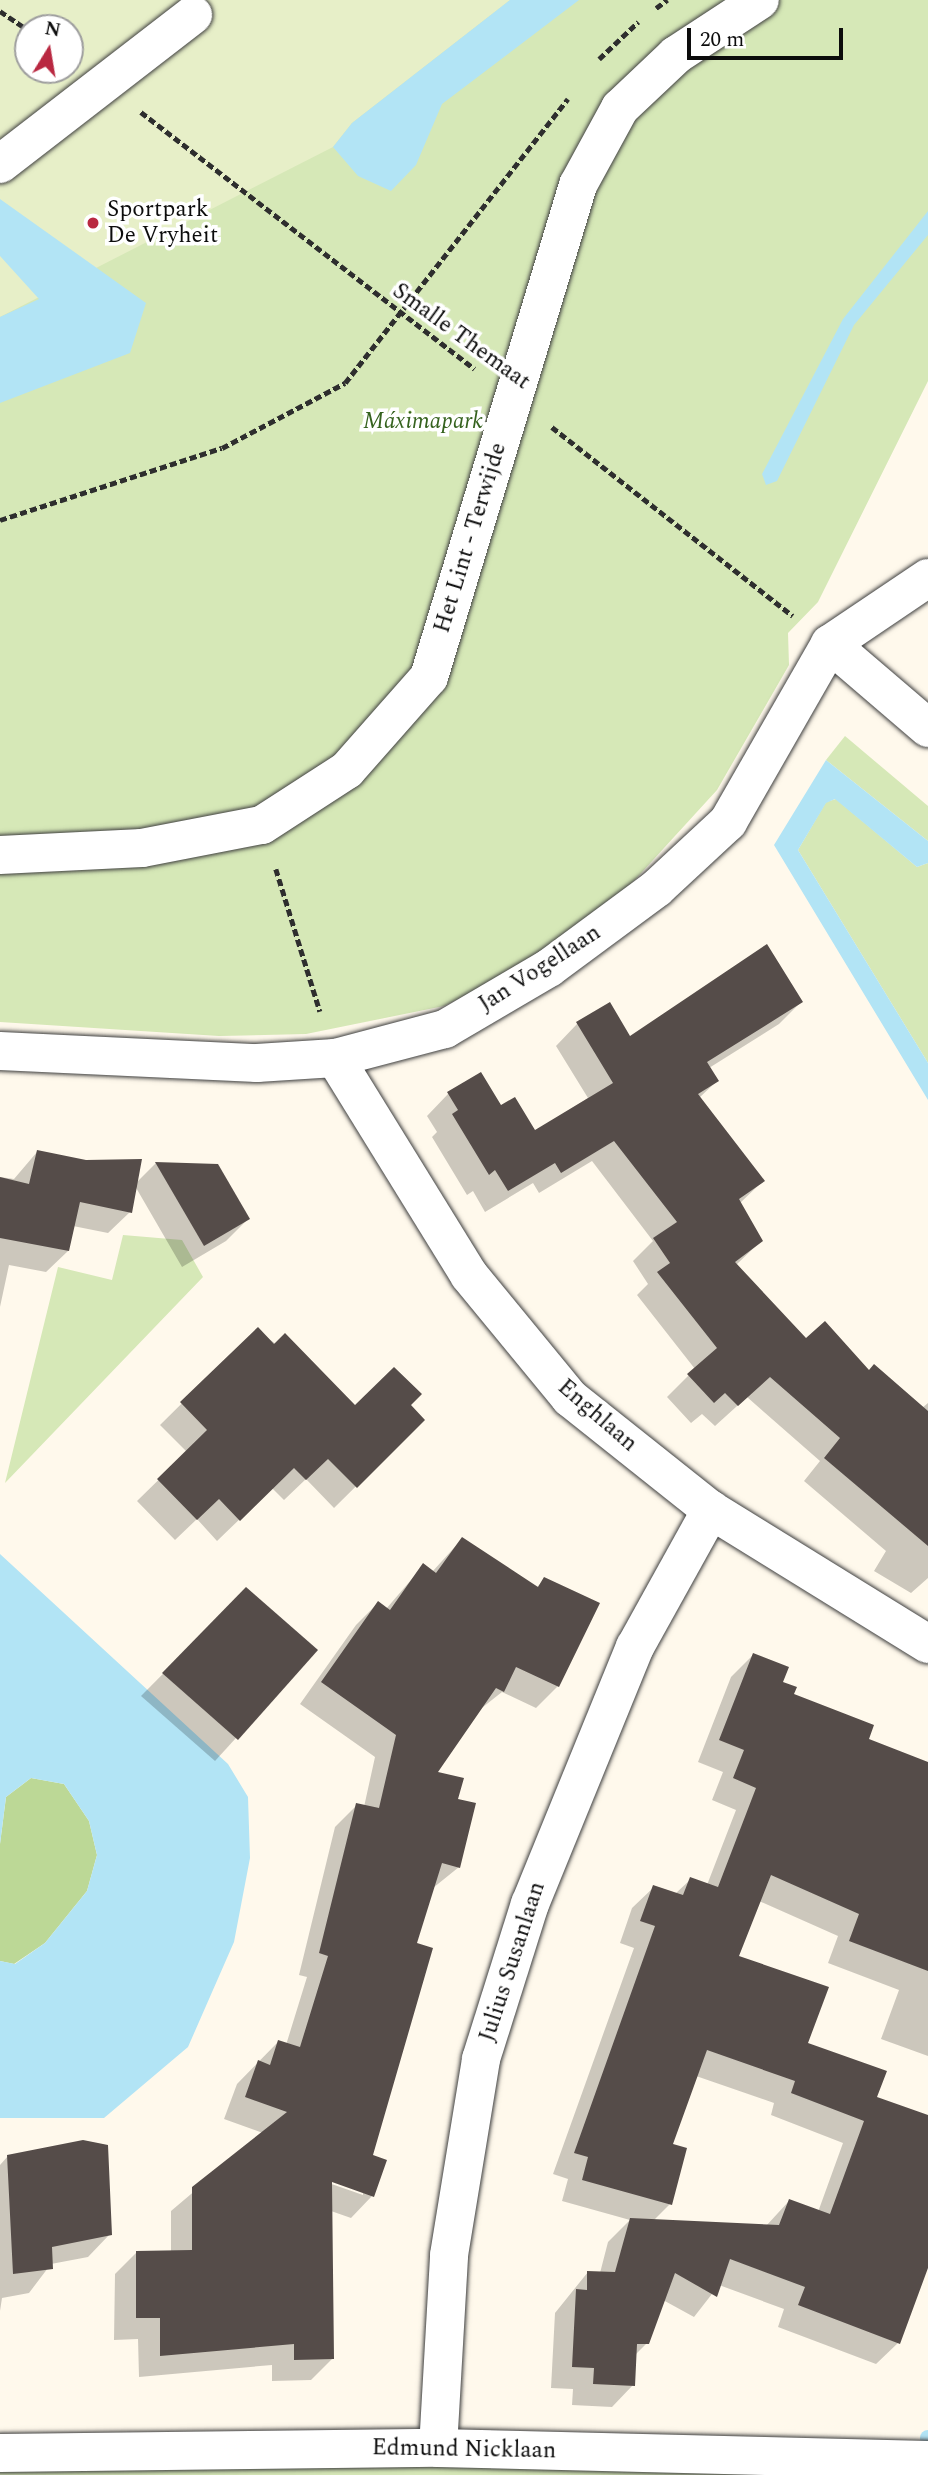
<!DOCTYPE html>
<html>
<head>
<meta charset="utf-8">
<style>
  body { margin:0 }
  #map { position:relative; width:928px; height:2475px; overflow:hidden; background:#fff9ec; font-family:Spectral,serif }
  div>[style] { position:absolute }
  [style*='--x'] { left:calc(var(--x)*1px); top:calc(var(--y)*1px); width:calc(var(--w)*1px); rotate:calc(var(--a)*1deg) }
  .green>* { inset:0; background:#d6e8b7 }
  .forest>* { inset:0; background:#bcd896 }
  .pitch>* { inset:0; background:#e7efc8 }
  .water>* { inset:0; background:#b2e4f5 }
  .shadow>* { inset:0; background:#0003 }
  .stream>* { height:16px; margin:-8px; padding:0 8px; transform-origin:8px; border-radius:8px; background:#b2e4f5 }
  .building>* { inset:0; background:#554c49 }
  .path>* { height:4.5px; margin-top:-2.25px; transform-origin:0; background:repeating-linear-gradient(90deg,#2e2e2e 0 7px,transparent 0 10.5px) }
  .roads { filter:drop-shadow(0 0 2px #3f3f3f) drop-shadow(0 0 2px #3f3f3f) }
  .minor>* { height:38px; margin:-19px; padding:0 19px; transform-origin:19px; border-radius:19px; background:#fff }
  .dots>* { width:19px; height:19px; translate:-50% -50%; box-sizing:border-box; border:4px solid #fff; border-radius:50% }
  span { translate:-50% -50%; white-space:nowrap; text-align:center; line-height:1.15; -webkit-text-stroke:7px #fff; paint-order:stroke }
  .poi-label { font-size:23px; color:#0c0c0c }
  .left { translate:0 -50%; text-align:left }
  .street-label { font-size:23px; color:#0c0c0c }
  .park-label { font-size:23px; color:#35621e; font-style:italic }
  .north { position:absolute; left:14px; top:14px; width:70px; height:70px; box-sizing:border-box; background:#fff; border:2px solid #9e9e9e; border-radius:50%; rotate:11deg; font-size:19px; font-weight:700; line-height:28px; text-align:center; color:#0c0c0c }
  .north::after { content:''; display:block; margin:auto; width:24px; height:32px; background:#b92841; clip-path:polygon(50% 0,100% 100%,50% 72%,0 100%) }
  .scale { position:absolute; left:687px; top:28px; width:156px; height:32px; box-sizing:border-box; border:4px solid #0c0c0c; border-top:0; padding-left:9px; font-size:21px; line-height:24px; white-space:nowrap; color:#0c0c0c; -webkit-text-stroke:5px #fff; paint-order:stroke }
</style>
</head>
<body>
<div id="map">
  <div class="green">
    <div style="clip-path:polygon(evenodd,0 0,928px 0,928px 381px,818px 602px,788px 633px,789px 665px,717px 790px,632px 883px,517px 970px,444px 1006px,306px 1034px,219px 1036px,0 1022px,0 0,28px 28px,70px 28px,70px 70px,28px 70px,28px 28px)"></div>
    <div style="clip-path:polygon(845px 736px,928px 806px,928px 841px,826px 760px)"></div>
    <div style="clip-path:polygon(836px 799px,917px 867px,928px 863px,928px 1063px,798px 850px,826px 802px)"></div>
    <div style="clip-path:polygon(123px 1235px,182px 1240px,203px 1277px,5px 1483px,58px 1267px,112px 1280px)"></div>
    <div style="clip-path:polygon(438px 2461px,926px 2475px,0 2475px,0 2468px)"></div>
  </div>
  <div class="forest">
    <div style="clip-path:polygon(31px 1778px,64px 1784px,89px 1821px,97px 1855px,87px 1891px,45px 1943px,14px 1964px,0 1961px,0 1844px,6px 1797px)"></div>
  </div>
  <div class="pitch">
    <div style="clip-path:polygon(evenodd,0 0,510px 0,352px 123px,333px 147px,0 317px,0 0,28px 28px,70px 28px,70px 70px,28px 70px,28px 28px)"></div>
  </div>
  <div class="water">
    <div style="clip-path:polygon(510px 0,579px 0,442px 104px,416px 165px,391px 191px,358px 176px,333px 147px,352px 123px)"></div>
    <div style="clip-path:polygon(0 199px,146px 303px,130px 353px,0 403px,0 317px,39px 299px,0 256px)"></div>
    <div style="clip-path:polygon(928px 211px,928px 235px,854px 325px,777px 481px,766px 485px,762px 474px,843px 319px)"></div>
    <div style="clip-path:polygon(826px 760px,928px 841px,928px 863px,917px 867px,835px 799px,826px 803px,798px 850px,928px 1063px,928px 1100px,774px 845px)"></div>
    <div style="clip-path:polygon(0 1554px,228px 1764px,248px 1797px,250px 1858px,234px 1942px,188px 2047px,104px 2118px,0 2118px,0 1961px,15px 1964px,45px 1943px,87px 1891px,97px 1855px,89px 1821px,64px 1784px,31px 1778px,6px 1797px,0 1844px)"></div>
  </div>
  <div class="shadow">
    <div style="clip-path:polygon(801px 1002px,779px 1024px,709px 1068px,717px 1081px,699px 1098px,763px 1181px,739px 1204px,761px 1241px,736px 1265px,805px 1340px,922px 1408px,928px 1403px,928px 1578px,911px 1593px,874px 1571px,886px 1551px,804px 1481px,820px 1461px,747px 1397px,715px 1426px,702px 1414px,691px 1423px,667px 1397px,695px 1369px,637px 1295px,648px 1284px,633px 1261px,653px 1241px,592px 1161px,539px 1193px,533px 1183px,485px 1212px,473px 1191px,467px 1195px,432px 1137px,437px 1132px,427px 1116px,448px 1094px,501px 1107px,534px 1132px,588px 1098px,556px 1046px,577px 1024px,630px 1038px)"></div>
    <div style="clip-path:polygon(37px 1152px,135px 1184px,156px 1163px,248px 1219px,226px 1241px,182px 1267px,135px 1186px,130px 1212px,108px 1233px,73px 1226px,68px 1251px,46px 1272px,9px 1265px,0 1307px,0 1177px,14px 1179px)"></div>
    <div style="clip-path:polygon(257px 1329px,355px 1408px,408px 1405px,423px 1420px,334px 1508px,306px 1479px,284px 1500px,272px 1488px,217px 1541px,197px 1519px,175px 1540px,137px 1501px,187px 1452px,160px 1425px)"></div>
    <div style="clip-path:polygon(evenodd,462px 1539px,536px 1588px,545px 1579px,558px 1686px,536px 1708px,502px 1692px,478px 1711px,435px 1773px,456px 1800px,459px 1867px,433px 1888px,415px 1944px,370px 2156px,372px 2196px,351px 2218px,331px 2211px,333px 2358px,311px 2380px,272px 2381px,272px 2365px,139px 2377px,138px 2339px,114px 2340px,115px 2274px,137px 2252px,171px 2252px,171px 2211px,263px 2133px,224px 2119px,237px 2084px,278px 2042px,286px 2045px,307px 1977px,299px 1975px,335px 1827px,357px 1805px,364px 1807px,375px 1757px,300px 1704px,356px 1625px,378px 1603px,386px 1609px,423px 1566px,432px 1572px,462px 1539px,324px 2177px,363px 2191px,363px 2195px,323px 2181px,324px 2177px)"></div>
    <div style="clip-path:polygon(247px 1589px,316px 1650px,215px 1761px,141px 1696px)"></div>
    <div style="clip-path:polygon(evenodd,753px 1655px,792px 1695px,867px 1740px,928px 1822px,928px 2056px,881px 2039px,899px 1990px,828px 1963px,838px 1936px,759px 1901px,737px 1957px,806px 2044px,875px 2098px,928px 2117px,928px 2263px,898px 2343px,876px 2364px,778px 2327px,784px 2309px,719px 2285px,694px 2317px,663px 2300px,647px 2343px,634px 2356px,633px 2385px,612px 2407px,572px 2405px,573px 2389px,551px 2388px,555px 2313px,588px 2272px,600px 2273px,608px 2242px,630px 2220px,562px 2201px,568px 2179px,553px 2174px,634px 1948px,620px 1943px,632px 1908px,654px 1887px,675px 1894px,691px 1879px,707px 1885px,736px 1810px,712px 1800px,723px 1772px,698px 1762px,731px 1677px,753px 1655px,696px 2076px,774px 2103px,771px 2115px,843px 2143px,818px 2212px,789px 2201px,766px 2226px,653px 2221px,670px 2204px,671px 2146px,696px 2076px)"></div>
    <div style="clip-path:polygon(8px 2156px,110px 2234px,88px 2257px,51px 2264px,29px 2293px,2px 2298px,0 2311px,0 2165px)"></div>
  </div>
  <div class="stream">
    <div style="--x:928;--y:2439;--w:1;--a:-90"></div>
  </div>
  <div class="building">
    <div style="clip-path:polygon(767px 944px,803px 1002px,707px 1062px,719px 1081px,698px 1094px,765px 1181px,739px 1199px,763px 1241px,735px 1262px,806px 1338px,825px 1321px,869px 1370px,874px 1364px,928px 1411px,928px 1546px,824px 1458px,840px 1438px,770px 1377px,738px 1406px,725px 1393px,714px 1403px,687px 1374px,717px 1348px,657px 1272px,670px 1263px,653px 1238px,677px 1222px,614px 1141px,561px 1173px,555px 1163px,508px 1191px,495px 1170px,489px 1175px,452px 1114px,458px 1110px,447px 1092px,481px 1072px,501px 1105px,515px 1097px,535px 1130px,613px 1083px,576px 1022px,610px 1002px,630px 1036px)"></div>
    <div style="clip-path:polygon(37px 1150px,86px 1160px,142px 1159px,132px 1213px,80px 1202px,69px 1251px,0 1238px,0 1177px,29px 1184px)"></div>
    <div style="clip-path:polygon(155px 1162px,218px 1164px,250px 1219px,204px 1246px)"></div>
    <div style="clip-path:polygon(258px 1327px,274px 1344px,285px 1333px,355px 1405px,394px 1367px,422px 1394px,411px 1405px,425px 1420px,357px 1488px,328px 1459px,306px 1480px,294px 1468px,240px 1521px,219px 1499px,197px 1520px,157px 1479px,207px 1430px,180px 1402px)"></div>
    <div style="clip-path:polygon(462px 1537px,538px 1587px,544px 1577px,600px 1603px,559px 1687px,516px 1667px,504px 1692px,496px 1688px,438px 1772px,464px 1778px,458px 1799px,476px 1803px,460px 1868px,442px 1863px,417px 1943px,433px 1948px,373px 2155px,387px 2160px,374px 2197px,332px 2182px,334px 2359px,294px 2360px,294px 2344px,160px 2356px,160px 2318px,136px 2318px,136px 2251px,192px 2250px,192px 2187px,287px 2112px,245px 2097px,258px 2060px,270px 2065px,278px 2040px,300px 2047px,328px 1956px,319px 1953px,356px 1803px,379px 1808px,396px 1735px,321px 1682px,378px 1601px,390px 1610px,423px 1563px,436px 1573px)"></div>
    <div style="clip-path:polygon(246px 1587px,318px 1650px,238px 1740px,162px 1673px)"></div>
    <div style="clip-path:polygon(753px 1653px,789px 1667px,783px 1682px,797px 1687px,794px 1694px,874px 1725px,869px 1739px,928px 1762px,928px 1971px,849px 1941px,859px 1914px,771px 1875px,739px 1956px,829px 1987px,808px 2043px,887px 2071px,877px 2097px,928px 2115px,928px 2268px,900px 2344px,798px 2305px,805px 2287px,730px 2259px,717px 2297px,675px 2273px,649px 2344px,637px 2344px,635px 2386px,593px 2384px,594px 2368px,572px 2367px,576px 2289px,587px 2290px,587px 2271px,615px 2272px,630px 2218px,779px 2225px,789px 2199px,830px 2214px,864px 2121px,791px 2093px,795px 2081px,707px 2050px,673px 2144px,687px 2148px,672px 2205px,582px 2180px,588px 2157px,574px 2153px,655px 1926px,640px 1921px,653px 1885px,683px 1895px,690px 1877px,718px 1887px,756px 1788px,733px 1778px,744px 1750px,719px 1740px)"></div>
    <div style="clip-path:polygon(83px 2140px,108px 2145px,112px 2235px,52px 2247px,53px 2269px,13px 2274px,7px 2155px)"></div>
  </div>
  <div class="path">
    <div style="--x:656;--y:8;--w:14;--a:-36"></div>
    <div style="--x:0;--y:11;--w:34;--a:34"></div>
    <div style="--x:599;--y:59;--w:54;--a:-43.5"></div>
    <div style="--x:141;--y:112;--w:421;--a:37.6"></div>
    <div style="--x:552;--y:427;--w:306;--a:38.1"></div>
    <div style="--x:0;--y:520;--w:233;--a:-18"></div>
    <div style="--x:222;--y:448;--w:139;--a:-27.9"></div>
    <div style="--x:345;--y:383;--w:361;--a:-51.9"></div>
    <div style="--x:276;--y:869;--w:149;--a:72.8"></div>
  </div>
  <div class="roads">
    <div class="minor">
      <div style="--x:0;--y:164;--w:244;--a:-37.7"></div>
      <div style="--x:830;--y:644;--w:129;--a:40.6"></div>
      <div style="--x:0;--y:855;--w:142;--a:-2.8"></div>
      <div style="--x:142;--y:848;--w:122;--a:-10.9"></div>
      <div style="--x:262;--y:825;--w:101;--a:-32.9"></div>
      <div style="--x:347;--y:770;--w:124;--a:-48.6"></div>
      <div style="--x:429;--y:677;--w:514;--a:-73.15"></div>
      <div style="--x:578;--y:185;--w:88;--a:-61.4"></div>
      <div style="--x:620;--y:108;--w:77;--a:-43.4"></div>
      <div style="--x:676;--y:55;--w:100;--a:-33.2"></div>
      <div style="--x:0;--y:1051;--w:257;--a:2.7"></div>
      <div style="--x:257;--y:1063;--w:78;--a:-3.7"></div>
      <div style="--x:335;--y:1058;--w:114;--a:-14.8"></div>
      <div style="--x:445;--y:1029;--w:121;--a:-30.4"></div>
      <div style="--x:549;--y:968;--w:134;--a:-36.5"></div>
      <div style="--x:657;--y:888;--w:97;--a:-42.9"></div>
      <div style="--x:728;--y:822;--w:205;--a:-60.2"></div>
      <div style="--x:830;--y:644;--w:118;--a:-34"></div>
      <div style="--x:335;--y:1058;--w:255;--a:58.3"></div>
      <div style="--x:469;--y:1275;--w:159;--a:50.6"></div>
      <div style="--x:570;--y:1398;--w:180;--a:38.5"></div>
      <div style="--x:711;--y:1510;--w:255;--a:31.7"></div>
      <div style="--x:438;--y:2448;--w:193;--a:-86.7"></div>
      <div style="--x:449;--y:2255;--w:199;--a:-80.7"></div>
      <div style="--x:481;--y:2059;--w:163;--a:-72.5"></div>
      <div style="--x:530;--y:1904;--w:278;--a:-67.8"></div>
      <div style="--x:635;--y:1647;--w:157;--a:-61"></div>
      <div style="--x:0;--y:2453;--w:438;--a:-0.7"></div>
      <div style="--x:438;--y:2448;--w:490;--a:1.4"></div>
    </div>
  </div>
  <div class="dots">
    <div style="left:93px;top:223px;background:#b92841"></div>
  </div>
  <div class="poi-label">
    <span class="left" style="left:107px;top:223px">Sportpark<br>De Vryheit</span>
  </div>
  <div class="street-label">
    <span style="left:461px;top:337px;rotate:36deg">Smalle Themaat</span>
    <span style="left:471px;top:538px;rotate:-73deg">Het Lint - Terwijde</span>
    <span style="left:540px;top:969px;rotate:-33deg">Jan Vogellaan</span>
    <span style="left:597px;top:1416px;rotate:41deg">Enghlaan</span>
    <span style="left:513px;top:1962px;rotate:-72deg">Julius Susanlaan</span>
    <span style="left:464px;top:2450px;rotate:1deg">Edmund Nicklaan</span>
  </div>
  <div class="park-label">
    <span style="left:423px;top:422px">Máximapark</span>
  </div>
  <div class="north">N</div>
  <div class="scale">20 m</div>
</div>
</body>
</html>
